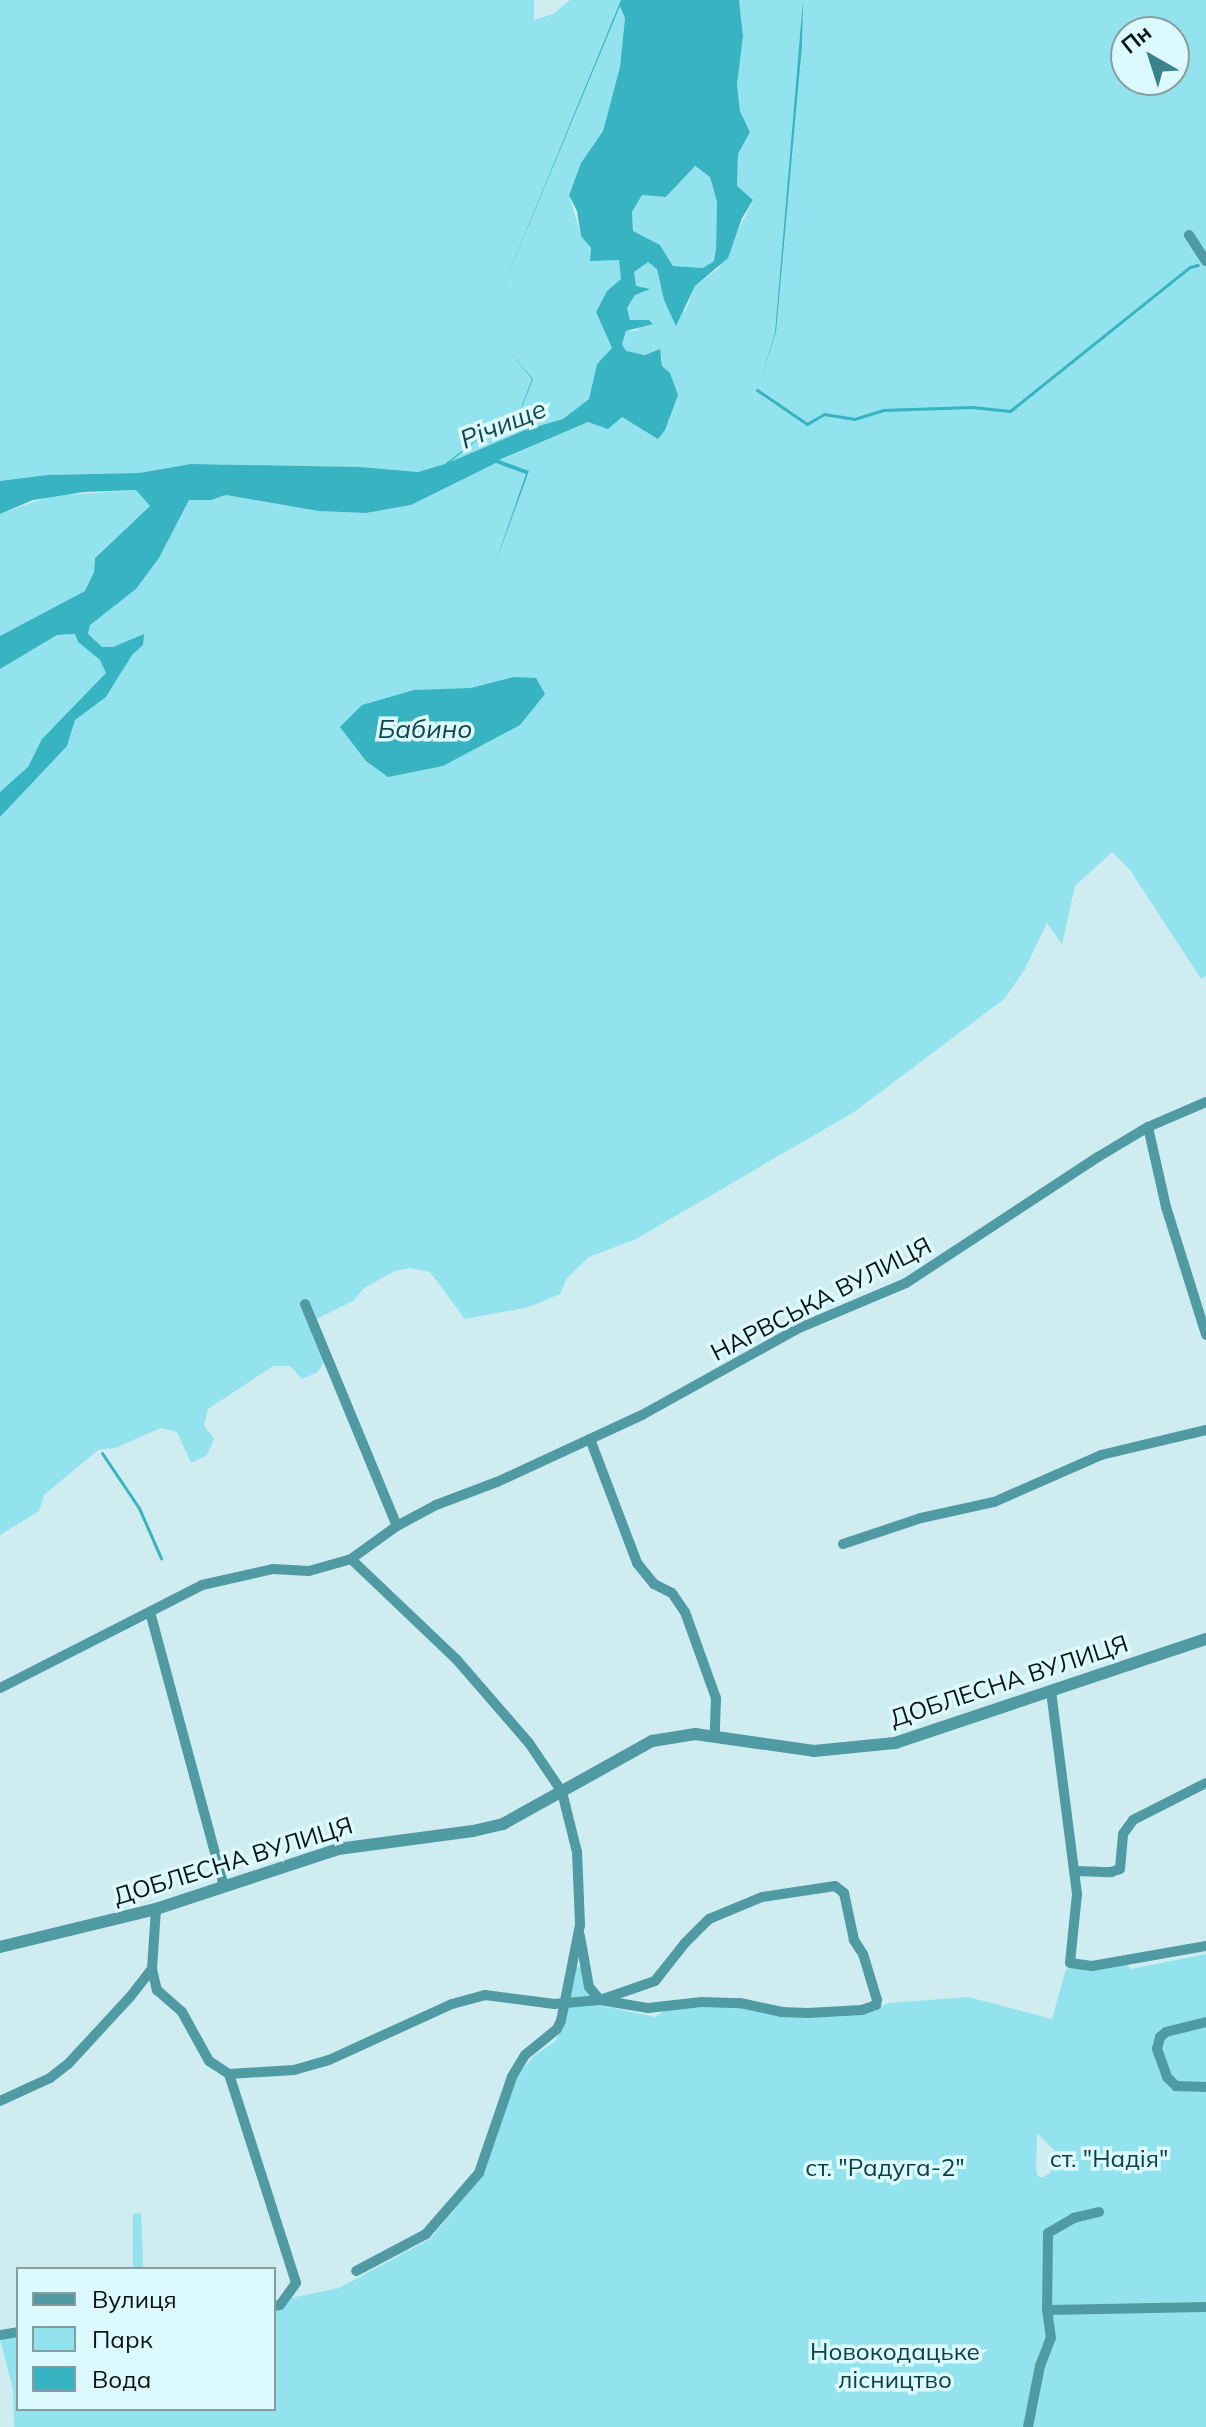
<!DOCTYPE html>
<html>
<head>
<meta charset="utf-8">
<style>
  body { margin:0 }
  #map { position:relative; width:1206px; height:2427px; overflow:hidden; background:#cfecf0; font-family:Mulish,sans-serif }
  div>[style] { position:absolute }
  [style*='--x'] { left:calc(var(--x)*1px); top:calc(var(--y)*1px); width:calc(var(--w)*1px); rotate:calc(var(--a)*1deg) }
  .green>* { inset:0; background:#92e3ed }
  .water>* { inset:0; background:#37b3c1 }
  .stream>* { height:3px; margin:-1.5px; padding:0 1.5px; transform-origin:1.5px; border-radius:1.5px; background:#37b3c1 }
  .minor>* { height:10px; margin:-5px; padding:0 5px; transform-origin:5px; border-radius:5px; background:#509aa3 }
  .tertiary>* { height:12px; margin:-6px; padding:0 6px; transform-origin:6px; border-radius:6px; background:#509aa3 }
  span { translate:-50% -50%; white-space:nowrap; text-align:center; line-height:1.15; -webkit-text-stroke:7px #dcf9fd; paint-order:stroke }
  .street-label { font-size:24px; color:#091415 }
  .park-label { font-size:24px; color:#0a4247 }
  .water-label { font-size:26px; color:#12474d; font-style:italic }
  .legend { position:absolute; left:16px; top:2267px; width:260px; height:144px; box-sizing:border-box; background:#dcf9fd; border:2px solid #889da0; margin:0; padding:10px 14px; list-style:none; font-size:24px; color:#091415 }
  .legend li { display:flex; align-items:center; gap:16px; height:40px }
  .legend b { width:40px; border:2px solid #889da0 }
  .north { position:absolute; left:1110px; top:16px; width:80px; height:80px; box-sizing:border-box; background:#dcf9fd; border:2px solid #889da0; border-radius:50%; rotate:321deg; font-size:22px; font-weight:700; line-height:32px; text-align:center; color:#091415 }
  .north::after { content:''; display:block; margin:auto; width:28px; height:36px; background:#3b838b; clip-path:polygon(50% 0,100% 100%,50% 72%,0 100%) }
</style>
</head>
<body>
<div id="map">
  <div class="green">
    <div style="clip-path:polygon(0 0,534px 0,534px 20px,553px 14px,570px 0,621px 0,625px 18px,620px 67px,603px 131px,581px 163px,569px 194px,581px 236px,591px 248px,590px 260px,619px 259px,621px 279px,607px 291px,596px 312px,612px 348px,597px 364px,589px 399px,563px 419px,525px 430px,446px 464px,418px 472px,360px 467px,191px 464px,139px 473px,47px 475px,0 481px)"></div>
    <div style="clip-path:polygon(evenodd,739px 0,1206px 0,1206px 976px,1201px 979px,1130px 870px,1112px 852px,1075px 886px,1062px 944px,1047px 923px,1025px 969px,1004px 999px,854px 1112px,636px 1239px,589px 1257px,567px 1278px,560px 1294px,529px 1307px,465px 1319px,430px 1272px,410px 1268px,395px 1271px,364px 1288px,353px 1301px,315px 1320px,327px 1357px,318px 1372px,302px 1379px,290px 1366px,273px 1366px,208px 1409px,204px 1425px,214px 1439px,207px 1455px,191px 1463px,177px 1432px,161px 1428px,115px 1448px,98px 1450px,44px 1495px,39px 1511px,0 1535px,0 669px,57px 635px,76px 634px,78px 642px,100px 660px,107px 673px,42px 739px,67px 746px,75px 720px,106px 697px,122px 672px,88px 634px,90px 624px,136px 589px,159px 558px,189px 500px,211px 500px,226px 495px,318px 511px,366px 513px,411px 505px,496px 463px,527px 473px,522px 487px,529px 471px,498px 461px,588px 422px,622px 417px,658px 438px,665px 430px,677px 394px,670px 373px,662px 366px,662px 356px,626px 352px,622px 344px,626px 331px,635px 331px,649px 320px,630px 320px,627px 308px,635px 295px,634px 271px,648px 262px,657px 269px,664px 300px,685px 312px,695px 286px,719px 268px,753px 201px,737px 186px,738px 154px,750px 132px,740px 111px,737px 85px,743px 36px,739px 0,1126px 32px,1174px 32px,1174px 80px,1126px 80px,1126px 32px)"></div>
    <div style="clip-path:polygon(694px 166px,710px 177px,717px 202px,716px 249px,714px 261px,703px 268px,673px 266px,660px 245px,633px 232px,632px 212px,642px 195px,667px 197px)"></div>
    <div style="clip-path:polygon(136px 490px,150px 506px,95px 557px,94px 572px,85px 591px,0 636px,0 514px,50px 496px)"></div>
    <div style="clip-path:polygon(evenodd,1206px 1954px,1206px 2302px,1052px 2305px,1083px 2313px,1206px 2312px,1206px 2427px,14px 2427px,13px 2389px,0 2339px,18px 2335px,18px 2409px,274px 2409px,274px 2309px,291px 2298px,339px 2288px,430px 2239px,483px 2175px,518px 2074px,535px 2055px,554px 2042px,566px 2023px,575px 1967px,581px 1967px,598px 2005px,655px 2017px,667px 2009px,741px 2005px,784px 2016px,875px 2009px,889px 2003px,968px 1997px,1052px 2019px,1066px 1969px,1124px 1962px,1131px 1969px,1206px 1954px,1037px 2133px,1056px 2152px,1051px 2172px,1042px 2178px,1037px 2175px,1036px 2168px,1037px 2133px)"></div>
    <div style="clip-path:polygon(141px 2213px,143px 2269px,133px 2269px,133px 2214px)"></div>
  </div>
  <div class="water">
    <div style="clip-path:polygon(evenodd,621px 0,739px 0,743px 36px,737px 85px,740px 111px,750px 132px,738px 154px,737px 186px,753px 200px,742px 218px,728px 258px,695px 286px,676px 326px,664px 300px,657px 269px,648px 262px,634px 272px,636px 286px,650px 289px,635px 295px,627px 308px,630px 320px,649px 320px,653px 324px,626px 331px,622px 344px,626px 351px,645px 355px,660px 349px,662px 366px,670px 373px,678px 395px,665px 430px,658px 439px,622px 417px,608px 429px,588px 422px,499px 460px,529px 471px,495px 564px,541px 569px,495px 564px,526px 474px,496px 463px,411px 505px,366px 513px,318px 511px,226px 495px,211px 500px,189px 500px,159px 558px,136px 589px,90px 625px,88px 634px,102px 647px,113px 647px,144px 634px,143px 645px,132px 655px,106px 697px,75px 720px,67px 746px,0 817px,0 792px,28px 767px,42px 739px,106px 673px,100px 660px,78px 642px,75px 634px,57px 635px,0 669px,0 636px,85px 591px,94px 572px,95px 558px,150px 506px,136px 490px,84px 492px,33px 500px,0 514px,0 481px,47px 475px,139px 473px,191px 464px,360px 467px,418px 472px,445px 464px,492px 428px,515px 424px,532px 379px,505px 347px,500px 294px,621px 0,620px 6px,625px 18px,620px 67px,603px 131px,581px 163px,569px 195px,577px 211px,581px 236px,591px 248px,590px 261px,619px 260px,621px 279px,607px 291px,596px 312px,612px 348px,597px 364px,589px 399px,563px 419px,525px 430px,450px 462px,492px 428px,515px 425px,533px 379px,505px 347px,500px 294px,620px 6px,621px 0,695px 166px,710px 177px,717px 202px,716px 249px,714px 261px,703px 268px,673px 266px,660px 245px,633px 231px,632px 212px,642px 195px,666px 197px,695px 166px)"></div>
    <div style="clip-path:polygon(803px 0,802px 45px,776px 332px,761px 378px,744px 423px,719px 463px,657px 533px,612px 526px,657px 533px,719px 463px,744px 423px,761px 378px,775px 333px)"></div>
    <div style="clip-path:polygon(514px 677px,536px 678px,545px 694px,520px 725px,443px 766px,388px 777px,366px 761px,340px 727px,362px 705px,414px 690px,471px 688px)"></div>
  </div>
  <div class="stream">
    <div style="--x:757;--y:390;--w:60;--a:34.2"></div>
    <div style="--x:807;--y:424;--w:20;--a:-30"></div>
    <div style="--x:824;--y:414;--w:30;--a:9"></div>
    <div style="--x:854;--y:419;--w:30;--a:-17"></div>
    <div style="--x:883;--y:410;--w:89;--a:-1.9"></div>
    <div style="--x:972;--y:407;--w:38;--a:6"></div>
    <div style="--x:1010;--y:411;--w:231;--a:-38.7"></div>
    <div style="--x:1190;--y:267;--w:8;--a:-14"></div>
    <div style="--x:102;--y:1453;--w:66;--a:56.1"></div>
    <div style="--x:139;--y:1508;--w:55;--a:66.3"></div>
  </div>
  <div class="minor">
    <div style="--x:1189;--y:235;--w:31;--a:57"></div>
    <div style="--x:1148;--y:1127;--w:82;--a:77.3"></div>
    <div style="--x:1166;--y:1207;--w:134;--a:72.6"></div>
    <div style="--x:305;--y:1304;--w:240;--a:67.5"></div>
    <div style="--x:590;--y:1439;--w:133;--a:69.2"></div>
    <div style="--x:637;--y:1563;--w:27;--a:51"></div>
    <div style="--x:654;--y:1584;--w:20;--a:27"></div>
    <div style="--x:672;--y:1593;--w:23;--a:56"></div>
    <div style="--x:685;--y:1612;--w:91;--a:70.2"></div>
    <div style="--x:716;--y:1698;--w:38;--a:92"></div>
    <div style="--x:843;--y:1544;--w:82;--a:-18.4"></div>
    <div style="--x:921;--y:1518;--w:75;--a:-12.4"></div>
    <div style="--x:994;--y:1502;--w:117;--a:-23.7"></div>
    <div style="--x:1101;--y:1455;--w:108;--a:-13.4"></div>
    <div style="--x:351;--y:1559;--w:146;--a:43.6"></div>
    <div style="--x:457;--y:1660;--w:110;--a:49.1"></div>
    <div style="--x:529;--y:1743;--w:59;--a:56"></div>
    <div style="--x:562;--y:1792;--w:62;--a:76"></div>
    <div style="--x:577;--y:1852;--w:73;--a:87.6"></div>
    <div style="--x:580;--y:1925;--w:98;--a:101.2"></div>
    <div style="--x:561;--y:2021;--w:9;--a:117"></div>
    <div style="--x:557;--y:2029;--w:41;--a:140.9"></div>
    <div style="--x:525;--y:2055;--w:26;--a:121"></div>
    <div style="--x:512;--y:2077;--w:102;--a:109"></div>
    <div style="--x:479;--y:2173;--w:81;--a:131"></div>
    <div style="--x:426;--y:2234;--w:79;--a:152.1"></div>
    <div style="--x:150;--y:1612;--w:284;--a:74.9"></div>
    <div style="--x:0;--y:1688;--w:227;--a:-27"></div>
    <div style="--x:202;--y:1585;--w:73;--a:-12.7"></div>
    <div style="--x:273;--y:1569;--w:36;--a:3"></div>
    <div style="--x:309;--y:1571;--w:44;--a:-15.9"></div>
    <div style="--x:351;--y:1559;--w:57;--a:-35.7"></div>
    <div style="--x:397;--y:1526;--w:44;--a:-28.3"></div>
    <div style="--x:436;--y:1505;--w:65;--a:-20.7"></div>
    <div style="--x:497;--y:1482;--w:160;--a:-24.8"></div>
    <div style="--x:642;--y:1415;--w:177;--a:-29"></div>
    <div style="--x:797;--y:1329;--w:118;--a:-22.9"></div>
    <div style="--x:906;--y:1283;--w:230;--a:-33.3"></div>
    <div style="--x:1098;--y:1157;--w:58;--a:-31"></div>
    <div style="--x:1148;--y:1127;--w:63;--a:-23.3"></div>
    <div style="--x:1051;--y:1691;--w:205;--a:82.7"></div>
    <div style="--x:1077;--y:1894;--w:69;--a:95.8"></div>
    <div style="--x:1070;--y:1963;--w:22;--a:8"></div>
    <div style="--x:1092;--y:1966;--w:116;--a:-10"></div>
    <div style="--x:1075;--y:1871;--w:36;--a:2"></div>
    <div style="--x:1111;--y:1872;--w:9;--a:-18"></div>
    <div style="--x:1120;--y:1869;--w:35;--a:-85"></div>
    <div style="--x:1123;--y:1834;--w:17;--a:-54"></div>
    <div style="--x:1133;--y:1820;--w:82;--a:-26.9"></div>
    <div style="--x:152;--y:1969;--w:22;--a:77"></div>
    <div style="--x:157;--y:1990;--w:33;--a:41"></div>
    <div style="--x:182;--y:2012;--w:56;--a:61.1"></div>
    <div style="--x:209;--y:2061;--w:24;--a:33"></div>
    <div style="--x:229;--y:2074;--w:65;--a:-3.5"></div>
    <div style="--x:294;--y:2070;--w:36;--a:-16"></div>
    <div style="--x:329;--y:2060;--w:135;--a:-24.5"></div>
    <div style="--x:452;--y:2004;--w:34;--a:-15"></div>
    <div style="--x:485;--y:1995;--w:70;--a:7.4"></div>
    <div style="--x:554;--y:2004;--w:46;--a:-5"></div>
    <div style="--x:600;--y:2000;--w:49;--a:9.5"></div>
    <div style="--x:648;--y:2008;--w:54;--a:-6.3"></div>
    <div style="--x:702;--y:2002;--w:38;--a:2"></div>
    <div style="--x:740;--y:2003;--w:43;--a:12.1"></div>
    <div style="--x:782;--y:2012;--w:26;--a:2"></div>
    <div style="--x:808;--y:2013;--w:54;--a:-3.2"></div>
    <div style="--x:862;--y:2010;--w:15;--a:-20"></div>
    <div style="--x:876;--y:2005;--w:5;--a:-79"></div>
    <div style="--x:877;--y:2000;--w:48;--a:-106.9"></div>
    <div style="--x:863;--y:1954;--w:17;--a:-123"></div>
    <div style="--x:854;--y:1940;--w:48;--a:-102"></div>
    <div style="--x:844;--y:1893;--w:11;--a:-142"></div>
    <div style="--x:835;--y:1886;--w:74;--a:171.4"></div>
    <div style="--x:762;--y:1897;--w:57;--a:157.5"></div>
    <div style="--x:709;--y:1919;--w:34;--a:135"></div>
    <div style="--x:685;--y:1943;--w:48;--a:128.3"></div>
    <div style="--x:655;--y:1981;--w:58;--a:160.9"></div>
    <div style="--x:600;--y:2000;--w:17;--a:-130"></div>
    <div style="--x:589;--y:1987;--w:52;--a:-100"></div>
    <div style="--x:1206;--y:2022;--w:41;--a:166"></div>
    <div style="--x:1166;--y:2032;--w:8;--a:140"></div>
    <div style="--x:1160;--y:2037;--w:12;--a:104"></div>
    <div style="--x:1157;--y:2049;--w:30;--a:70"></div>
    <div style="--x:1167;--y:2077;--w:13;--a:45"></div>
    <div style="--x:1176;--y:2086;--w:30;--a:2"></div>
    <div style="--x:229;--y:2074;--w:219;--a:72.2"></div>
    <div style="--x:296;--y:2283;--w:27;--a:126"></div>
    <div style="--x:280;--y:2305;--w:6;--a:171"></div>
    <div style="--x:0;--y:2101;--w:55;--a:-24.7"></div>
    <div style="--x:50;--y:2078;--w:24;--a:-38"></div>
    <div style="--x:69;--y:2063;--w:90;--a:-47.3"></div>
    <div style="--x:130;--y:1997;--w:36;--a:-52"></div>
    <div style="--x:152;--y:1969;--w:60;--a:-86.2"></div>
    <div style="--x:1099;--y:2212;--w:26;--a:167"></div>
    <div style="--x:1074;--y:2218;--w:30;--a:150"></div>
    <div style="--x:1048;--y:2233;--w:77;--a:90.7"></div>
    <div style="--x:1047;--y:2310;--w:159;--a:-1.1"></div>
    <div style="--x:0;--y:2335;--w:18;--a:-9"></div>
    <div style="--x:1028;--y:2427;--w:62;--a:-78.9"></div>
    <div style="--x:1040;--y:2366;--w:30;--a:-69"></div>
    <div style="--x:1051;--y:2338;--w:28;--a:-98"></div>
  </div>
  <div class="tertiary">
    <div style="--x:0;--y:1947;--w:161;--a:-13.7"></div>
    <div style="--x:156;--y:1909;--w:192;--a:-18.2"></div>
    <div style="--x:338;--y:1849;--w:136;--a:-7.6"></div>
    <div style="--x:473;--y:1831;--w:31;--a:-13"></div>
    <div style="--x:503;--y:1824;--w:171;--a:-29.1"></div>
    <div style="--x:652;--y:1741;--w:44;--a:-9.2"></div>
    <div style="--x:695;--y:1734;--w:120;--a:8.1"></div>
    <div style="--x:814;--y:1751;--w:81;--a:-5.6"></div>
    <div style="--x:895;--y:1743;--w:328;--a:-18.5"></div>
  </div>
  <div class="street-label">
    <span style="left:821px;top:1299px;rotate:-27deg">НАРВСЬКА ВУЛИЦЯ</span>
    <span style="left:1009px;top:1681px;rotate:-18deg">ДОБЛЕСНА ВУЛИЦЯ</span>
    <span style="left:233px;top:1861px;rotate:-17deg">ДОБЛЕСНА ВУЛИЦЯ</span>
  </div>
  <div class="park-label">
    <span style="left:1109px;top:2159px">ст. "Надія"</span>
    <span style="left:885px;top:2168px">ст. "Радуга-2"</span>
    <span style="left:895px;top:2366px">Новокодацьке<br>лісництво</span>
  </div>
  <div class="water-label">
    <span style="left:503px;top:424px;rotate:-22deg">Річище</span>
    <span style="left:425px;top:729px">Бабино</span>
  </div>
  <ul class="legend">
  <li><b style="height:10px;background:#509aa3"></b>Вулиця</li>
  <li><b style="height:22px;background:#92e3ed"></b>Парк</li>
  <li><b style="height:22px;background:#37b3c1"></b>Вода</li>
  </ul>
  <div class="north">Пн</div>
</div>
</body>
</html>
